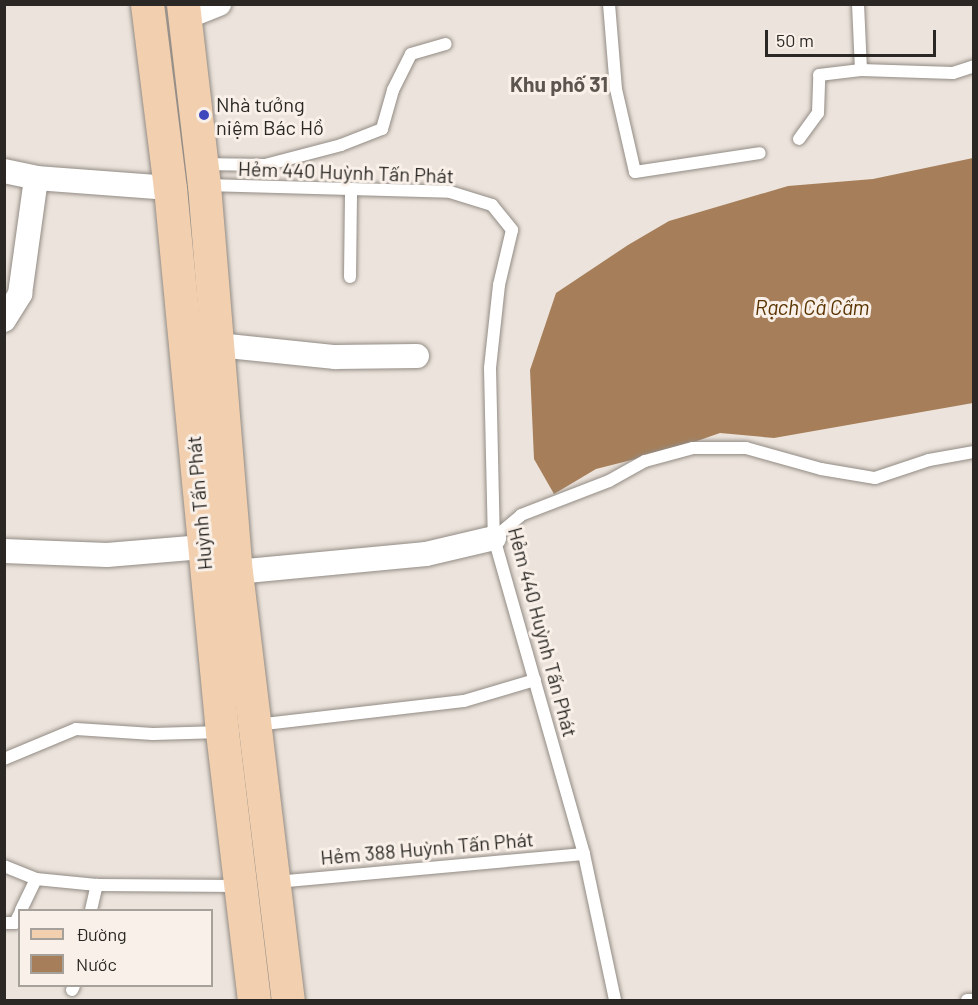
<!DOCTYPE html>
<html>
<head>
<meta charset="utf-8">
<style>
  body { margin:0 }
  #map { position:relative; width:978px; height:1005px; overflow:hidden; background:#ece4dc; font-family:Barlow,sans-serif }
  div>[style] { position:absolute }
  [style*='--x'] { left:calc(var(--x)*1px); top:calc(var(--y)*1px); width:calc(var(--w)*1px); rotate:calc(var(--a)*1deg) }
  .water>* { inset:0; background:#a67f5a }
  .roads { filter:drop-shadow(0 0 2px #928b84) drop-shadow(0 0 2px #928b84) }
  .service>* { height:12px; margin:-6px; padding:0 6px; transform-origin:6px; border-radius:6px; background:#fff }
  .minor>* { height:24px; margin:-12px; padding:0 12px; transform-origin:12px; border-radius:12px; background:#fff }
  .primary>* { height:33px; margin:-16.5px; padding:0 16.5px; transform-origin:16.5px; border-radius:16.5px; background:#f2d0af }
  .dots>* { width:16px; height:16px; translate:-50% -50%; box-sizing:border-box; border:3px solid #f9f1e9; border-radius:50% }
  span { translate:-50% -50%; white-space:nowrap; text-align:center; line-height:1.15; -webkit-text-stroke:6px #f9f1e9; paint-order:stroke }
  .poi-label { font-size:20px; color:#2a2724 }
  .left { translate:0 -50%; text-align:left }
  .street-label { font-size:20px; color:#2a2724 }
  .neighbourhood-label { font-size:21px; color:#5c554f; font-weight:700 }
  .water-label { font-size:21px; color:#5a3301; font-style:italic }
  .frame { position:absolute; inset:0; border:6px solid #2a2724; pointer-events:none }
  .legend { position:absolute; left:18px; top:909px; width:195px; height:78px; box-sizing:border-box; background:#f9f1e9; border:2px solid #a6a09a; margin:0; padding:8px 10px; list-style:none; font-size:18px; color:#2a2724 }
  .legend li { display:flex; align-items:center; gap:12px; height:30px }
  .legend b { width:30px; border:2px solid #a6a09a }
  .scale { position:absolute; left:765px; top:30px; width:171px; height:27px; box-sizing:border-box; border:3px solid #2a2724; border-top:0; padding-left:8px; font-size:18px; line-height:21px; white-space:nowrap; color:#2a2724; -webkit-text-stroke:4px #f9f1e9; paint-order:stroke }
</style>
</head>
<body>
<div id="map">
  <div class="water">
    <div style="clip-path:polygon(973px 158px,973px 403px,774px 438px,720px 433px,671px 450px,596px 469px,554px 494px,534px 459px,530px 370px,556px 293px,628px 245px,669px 221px,788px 186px,873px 179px)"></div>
  </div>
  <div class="roads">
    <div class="service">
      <div style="--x:609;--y:4;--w:85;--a:85.3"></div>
      <div style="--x:616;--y:89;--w:85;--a:77.1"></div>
      <div style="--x:635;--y:172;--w:126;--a:-8.6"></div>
      <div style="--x:861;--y:70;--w:92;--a:1.9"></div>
      <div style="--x:953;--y:73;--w:22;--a:-18"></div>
      <div style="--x:799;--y:139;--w:32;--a:-54"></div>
      <div style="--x:818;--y:113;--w:38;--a:-88"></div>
      <div style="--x:819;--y:75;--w:42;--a:-6.8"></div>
      <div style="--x:861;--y:70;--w:66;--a:-92.6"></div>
      <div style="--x:202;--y:164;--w:63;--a:0.9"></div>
      <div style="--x:265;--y:165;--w:79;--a:-14.7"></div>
      <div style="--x:341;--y:145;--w:44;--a:-21.3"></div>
      <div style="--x:382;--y:129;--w:41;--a:-74.2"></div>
      <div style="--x:393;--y:90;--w:40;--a:-63.4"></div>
      <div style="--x:411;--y:54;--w:36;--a:-16"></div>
      <div style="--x:205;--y:185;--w:245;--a:1.6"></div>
      <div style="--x:450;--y:192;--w:44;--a:17.2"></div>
      <div style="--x:492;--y:205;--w:32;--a:51"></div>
      <div style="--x:512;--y:230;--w:57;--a:103.3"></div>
      <div style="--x:499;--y:285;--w:83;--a:96.2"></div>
      <div style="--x:490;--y:368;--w:170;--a:88.7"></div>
      <div style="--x:494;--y:538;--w:329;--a:74.1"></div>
      <div style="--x:584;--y:854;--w:149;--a:78"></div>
      <div style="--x:350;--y:277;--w:88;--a:-89.3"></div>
      <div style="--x:494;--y:538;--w:35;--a:-40"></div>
      <div style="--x:521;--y:515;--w:94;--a:-21.1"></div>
      <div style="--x:609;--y:481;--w:41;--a:-29.1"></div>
      <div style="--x:645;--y:461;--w:50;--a:-15.2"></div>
      <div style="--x:693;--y:448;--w:53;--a:0"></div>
      <div style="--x:746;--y:448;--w:78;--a:15.6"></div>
      <div style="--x:821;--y:469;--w:55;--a:9.5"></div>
      <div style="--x:875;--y:478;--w:57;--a:-18.4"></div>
      <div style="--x:929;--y:460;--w:46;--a:-10.1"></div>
      <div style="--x:256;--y:725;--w:209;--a:-6.6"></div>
      <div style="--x:464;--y:701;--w:74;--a:-16.5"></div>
      <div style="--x:4;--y:759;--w:78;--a:-22.6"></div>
      <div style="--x:76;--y:729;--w:77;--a:3.7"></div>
      <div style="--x:153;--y:734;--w:69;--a:-1.7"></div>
      <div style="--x:4;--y:866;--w:35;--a:22"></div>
      <div style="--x:36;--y:879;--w:61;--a:5.6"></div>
      <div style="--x:97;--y:885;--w:143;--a:0.4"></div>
      <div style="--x:276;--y:882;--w:309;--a:-5.2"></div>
      <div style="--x:21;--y:910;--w:34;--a:-64"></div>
      <div style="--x:91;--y:910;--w:26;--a:-77"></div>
      <div style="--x:4;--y:923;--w:11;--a:0"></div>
      <div style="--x:15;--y:923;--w:11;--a:-63"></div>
      <div style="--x:72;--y:990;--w:4;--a:-63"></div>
      <div style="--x:967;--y:1000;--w:7;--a:0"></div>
    </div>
    <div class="minor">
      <div style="--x:184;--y:18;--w:38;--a:-22"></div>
      <div style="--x:4;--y:171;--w:33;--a:12"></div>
      <div style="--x:36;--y:178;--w:134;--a:4.3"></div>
      <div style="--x:4;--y:320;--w:31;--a:-58"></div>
      <div style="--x:20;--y:294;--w:117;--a:-82.1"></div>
      <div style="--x:218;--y:345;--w:118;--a:5.9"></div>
      <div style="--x:335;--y:357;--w:82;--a:-0.7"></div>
      <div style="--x:4;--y:551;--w:103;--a:2.2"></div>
      <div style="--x:107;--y:555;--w:96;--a:-4.8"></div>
      <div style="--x:236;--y:572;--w:191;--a:-5.4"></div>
      <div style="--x:426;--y:554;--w:70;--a:-13.2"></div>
    </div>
    <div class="primary">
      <div style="--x:147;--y:4;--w:185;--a:82.9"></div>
      <div style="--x:170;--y:188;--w:546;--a:84.54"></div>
      <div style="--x:222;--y:732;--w:270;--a:83.2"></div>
      <div style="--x:183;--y:4;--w:182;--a:83.4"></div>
      <div style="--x:204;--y:185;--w:388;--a:85.3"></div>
      <div style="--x:236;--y:572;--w:431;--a:83.1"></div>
    </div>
  </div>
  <div class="dots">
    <div style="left:204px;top:115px;background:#4046bb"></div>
  </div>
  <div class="poi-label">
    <span class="left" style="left:216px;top:116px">Nhà tưởng<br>niệm Bác Hồ</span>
  </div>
  <div class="street-label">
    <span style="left:346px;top:172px;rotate:2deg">Hẻm 440 Huỳnh Tấn Phát</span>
    <span style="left:199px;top:503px;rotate:-95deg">Huỳnh Tấn Phát</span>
    <span style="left:543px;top:632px;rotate:75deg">Hẻm 440 Huỳnh Tấn Phát</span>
    <span style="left:427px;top:848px;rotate:-5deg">Hẻm 388 Huỳnh Tấn Phát</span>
  </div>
  <div class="neighbourhood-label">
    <span style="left:559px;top:84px">Khu phố 31</span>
  </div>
  <div class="water-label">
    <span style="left:812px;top:307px">Rạch Cả Cấm</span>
  </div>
  <div class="frame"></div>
  <ul class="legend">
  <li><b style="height:8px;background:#f2d0af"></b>Đường</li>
  <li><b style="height:16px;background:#a67f5a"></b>Nước</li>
  </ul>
  <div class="scale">50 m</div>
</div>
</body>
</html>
